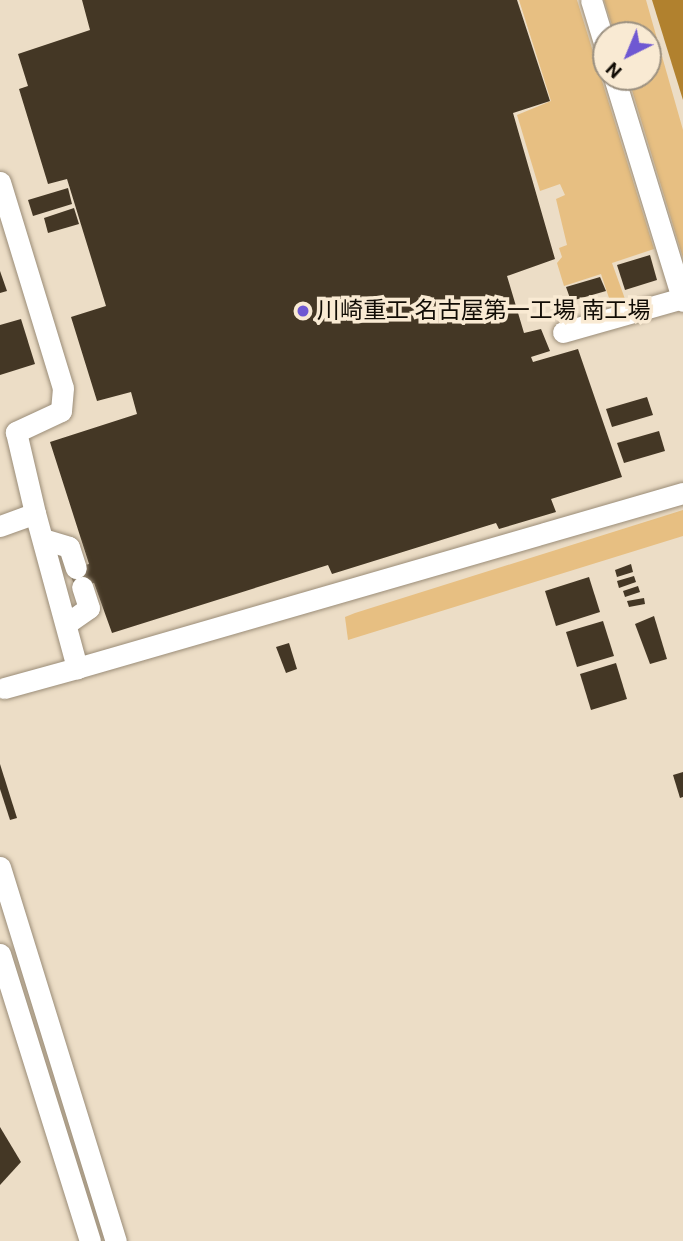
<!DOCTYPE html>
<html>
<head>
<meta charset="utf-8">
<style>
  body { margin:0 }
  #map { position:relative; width:683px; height:1241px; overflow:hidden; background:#ecddc6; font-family:Roboto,"Noto Sans JP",sans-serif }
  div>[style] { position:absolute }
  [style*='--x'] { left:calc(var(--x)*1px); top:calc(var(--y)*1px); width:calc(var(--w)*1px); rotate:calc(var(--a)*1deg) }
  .green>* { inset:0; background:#e7bf82 }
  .water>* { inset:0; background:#b1812e }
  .building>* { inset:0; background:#443725 }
  .roads { filter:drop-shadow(0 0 2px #9a8c77) drop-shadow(0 0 2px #9a8c77) }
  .minor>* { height:21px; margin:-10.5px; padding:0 10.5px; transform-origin:10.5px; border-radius:10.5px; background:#fff }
  .dots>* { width:19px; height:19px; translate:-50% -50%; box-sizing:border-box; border:4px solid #f9ead3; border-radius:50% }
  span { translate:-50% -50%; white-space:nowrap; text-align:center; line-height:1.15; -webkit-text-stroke:7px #f9ead3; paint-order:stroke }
  .poi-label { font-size:23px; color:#110c05 }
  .left { translate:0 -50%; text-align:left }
  .north { position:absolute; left:592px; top:21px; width:70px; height:70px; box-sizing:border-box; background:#f9ead3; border:2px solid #9c9181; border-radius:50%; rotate:223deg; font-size:19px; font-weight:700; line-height:28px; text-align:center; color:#110c05 }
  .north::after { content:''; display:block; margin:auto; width:24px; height:32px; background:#6f58d2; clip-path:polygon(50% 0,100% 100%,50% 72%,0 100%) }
</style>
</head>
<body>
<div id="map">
  <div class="green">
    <div style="clip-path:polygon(519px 0,577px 0,654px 249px,612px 263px,625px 299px,611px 304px,601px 274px,564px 286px,557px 263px,562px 257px,559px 248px,567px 245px,556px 199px,565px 195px,560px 184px,540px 191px,517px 115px,551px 101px)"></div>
    <div style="clip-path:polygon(604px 0,646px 0,683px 130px,683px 258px,628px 77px,648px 77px,648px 35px,615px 35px)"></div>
    <div style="clip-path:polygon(683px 510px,683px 536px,348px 640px,345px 617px,355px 613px)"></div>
  </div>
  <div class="water">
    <div style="clip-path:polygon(652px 0,683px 0,683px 100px)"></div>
  </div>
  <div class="building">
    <div style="clip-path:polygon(82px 0,517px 0,550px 101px,513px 113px,555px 259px,507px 276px,524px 333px,541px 329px,550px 351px,531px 357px,533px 362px,578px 349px,622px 477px,551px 499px,556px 512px,499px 529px,496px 523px,332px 574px,328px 565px,112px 633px,94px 583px,76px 588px,68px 570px,89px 564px,50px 442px,137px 414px,131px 392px,97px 401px,71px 317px,106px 306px,67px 179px,48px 184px,19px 89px,28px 86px,18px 54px,90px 30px)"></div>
    <div style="clip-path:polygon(68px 188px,72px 204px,33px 216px,28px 200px)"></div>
    <div style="clip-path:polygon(74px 208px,79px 224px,48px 233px,44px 218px)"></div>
    <div style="clip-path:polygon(650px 255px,657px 280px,625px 290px,617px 265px)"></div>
    <div style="clip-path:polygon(0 271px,7px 291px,0 293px)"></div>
    <div style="clip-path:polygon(600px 277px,606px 291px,571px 301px,566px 287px)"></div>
    <div style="clip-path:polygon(21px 319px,35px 364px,0 375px,0 325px)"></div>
    <div style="clip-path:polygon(647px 397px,653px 415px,612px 427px,606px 409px)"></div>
    <div style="clip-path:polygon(659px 431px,665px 451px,624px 463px,617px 443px)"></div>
    <div style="clip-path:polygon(631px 564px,633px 572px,617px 577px,615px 570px)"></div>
    <div style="clip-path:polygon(634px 576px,636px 582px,619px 588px,617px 581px)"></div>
    <div style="clip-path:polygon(589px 577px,600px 612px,556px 626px,545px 591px)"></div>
    <div style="clip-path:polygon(638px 586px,640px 592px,625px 597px,623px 591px)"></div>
    <div style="clip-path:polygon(644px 598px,645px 604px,629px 607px,627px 601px)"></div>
    <div style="clip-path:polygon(654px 616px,667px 659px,650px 664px,635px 624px)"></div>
    <div style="clip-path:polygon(603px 621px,614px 656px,577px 667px,566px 632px)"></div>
    <div style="clip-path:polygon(289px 643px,297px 669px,286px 673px,276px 647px)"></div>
    <div style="clip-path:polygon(616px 663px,627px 699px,591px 710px,580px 674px)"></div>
    <div style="clip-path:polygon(0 764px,17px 818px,10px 820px,0 789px)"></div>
    <div style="clip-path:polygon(683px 772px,683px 797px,680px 798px,673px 775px)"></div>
    <div style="clip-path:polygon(0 1127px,21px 1162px,0 1185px)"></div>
  </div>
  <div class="roads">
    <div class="minor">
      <div style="--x:591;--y:0;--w:51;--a:73"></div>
      <div style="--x:614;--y:77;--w:234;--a:72.9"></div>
      <div style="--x:0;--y:182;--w:215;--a:73"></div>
      <div style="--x:63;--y:388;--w:23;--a:95"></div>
      <div style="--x:61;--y:411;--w:50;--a:155"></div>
      <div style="--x:16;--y:432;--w:83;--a:76.8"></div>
      <div style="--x:563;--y:332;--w:124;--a:-15.9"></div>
      <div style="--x:0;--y:526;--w:37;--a:-20"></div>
      <div style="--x:35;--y:513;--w:161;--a:74.8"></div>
      <div style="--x:77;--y:668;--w:631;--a:-16.11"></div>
      <div style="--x:43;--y:539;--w:27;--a:17"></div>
      <div style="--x:69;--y:547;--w:22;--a:72"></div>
      <div style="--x:66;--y:624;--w:28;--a:-35"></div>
      <div style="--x:89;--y:608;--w:22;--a:-108"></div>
      <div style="--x:4;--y:688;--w:76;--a:-15.3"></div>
      <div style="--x:0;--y:867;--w:392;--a:72.8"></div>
      <div style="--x:0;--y:954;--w:301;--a:72.6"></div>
    </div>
  </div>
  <div class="dots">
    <div style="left:303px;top:311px;background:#6f58d2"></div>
  </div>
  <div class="poi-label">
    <span class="left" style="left:317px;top:311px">川崎重工 名古屋第一工場 南工場</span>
  </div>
  <div class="north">N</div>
</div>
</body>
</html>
